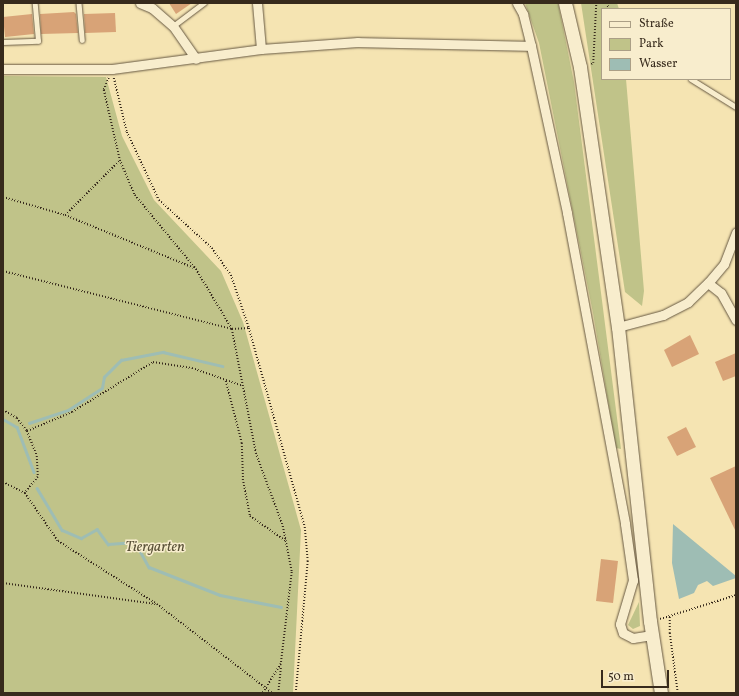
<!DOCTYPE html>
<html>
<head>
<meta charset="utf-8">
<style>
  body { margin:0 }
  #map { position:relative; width:739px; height:696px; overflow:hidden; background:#f5e4b2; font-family:Vollkorn,serif }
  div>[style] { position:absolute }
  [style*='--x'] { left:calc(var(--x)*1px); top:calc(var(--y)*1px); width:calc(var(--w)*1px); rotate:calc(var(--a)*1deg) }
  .green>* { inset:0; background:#c0c389 }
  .water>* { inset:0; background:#9ebdb4 }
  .stream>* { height:2.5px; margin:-1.25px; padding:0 1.25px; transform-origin:1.25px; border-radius:1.25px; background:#9ebdb4 }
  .building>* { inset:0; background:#d8a377 }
  .path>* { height:1.5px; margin-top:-0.75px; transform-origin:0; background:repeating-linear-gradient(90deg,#372a1c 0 1px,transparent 0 3px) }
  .roads { filter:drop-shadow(0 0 1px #665842) drop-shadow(0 0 1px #665842) }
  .lane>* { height:4.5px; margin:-2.25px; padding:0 2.25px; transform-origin:2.25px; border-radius:2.25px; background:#f8edcd }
  .street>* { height:9px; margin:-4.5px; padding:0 4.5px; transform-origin:4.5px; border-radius:4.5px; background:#f8edcd }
  .secondary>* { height:13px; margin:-6.5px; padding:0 6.5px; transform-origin:6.5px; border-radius:6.5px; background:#f8edcd }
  span { translate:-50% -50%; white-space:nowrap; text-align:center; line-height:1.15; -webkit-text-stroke:3px #f8edcd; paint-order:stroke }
  .park-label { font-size:15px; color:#595037; font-style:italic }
  .frame { position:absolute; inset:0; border:4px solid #372a1c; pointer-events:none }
  .legend { position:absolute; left:601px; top:8px; width:130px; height:72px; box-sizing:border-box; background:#f8edcd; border:1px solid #ab9f86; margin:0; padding:5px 7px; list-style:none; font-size:12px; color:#372a1c }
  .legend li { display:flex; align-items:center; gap:8px; height:20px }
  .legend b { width:20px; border:1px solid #ab9f86 }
  .scale { position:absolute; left:601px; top:670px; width:68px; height:18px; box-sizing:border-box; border:2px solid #372a1c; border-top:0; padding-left:5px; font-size:12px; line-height:14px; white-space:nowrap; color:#372a1c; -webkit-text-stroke:3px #f8edcd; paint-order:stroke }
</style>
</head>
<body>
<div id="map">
  <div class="green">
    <div style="clip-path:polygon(525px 3px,558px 3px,574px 82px,621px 449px,616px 448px,593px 313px,539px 43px)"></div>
    <div style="clip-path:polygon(581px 3px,617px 3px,619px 9px,602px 9px,602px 79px,626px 79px,644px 291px,642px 306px,625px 292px)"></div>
    <div style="clip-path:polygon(3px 76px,106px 77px,122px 136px,154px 200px,221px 271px,243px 322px,301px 530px,293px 693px,3px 693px)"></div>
    <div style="clip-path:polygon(639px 602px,640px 626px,633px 629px,628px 625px)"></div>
  </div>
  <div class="water">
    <div style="clip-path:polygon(673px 524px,736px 576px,736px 578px,713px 586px,707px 581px,698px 585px,694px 593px,679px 599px,672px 563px)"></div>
  </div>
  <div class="stream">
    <div style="--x:3;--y:419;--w:16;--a:30"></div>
    <div style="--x:17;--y:427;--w:48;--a:69.3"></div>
    <div style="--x:29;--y:423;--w:41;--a:-18.4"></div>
    <div style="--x:68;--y:410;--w:40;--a:-32.9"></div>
    <div style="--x:102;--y:388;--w:11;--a:-80"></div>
    <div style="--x:104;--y:377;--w:24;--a:-45"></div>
    <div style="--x:121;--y:360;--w:43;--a:-10.8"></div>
    <div style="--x:163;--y:352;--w:61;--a:13.3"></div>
    <div style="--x:37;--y:488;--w:49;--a:59.2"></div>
    <div style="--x:62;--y:530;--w:21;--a:23"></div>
    <div style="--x:81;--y:538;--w:18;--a:-29"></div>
    <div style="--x:97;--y:529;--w:19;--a:54"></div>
    <div style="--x:108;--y:544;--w:27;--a:-4"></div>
    <div style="--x:135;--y:542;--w:29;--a:61"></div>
    <div style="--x:149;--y:567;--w:76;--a:21.5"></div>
    <div style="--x:220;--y:595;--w:62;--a:11.1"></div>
  </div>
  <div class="building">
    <div style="clip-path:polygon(169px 3px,192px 3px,176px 14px)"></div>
    <div style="clip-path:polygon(74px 12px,76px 14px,78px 33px,41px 34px,40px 14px)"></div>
    <div style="clip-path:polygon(115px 13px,116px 32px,85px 33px,84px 14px)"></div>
    <div style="clip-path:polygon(32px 14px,34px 34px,5px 37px,3px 17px)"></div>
    <div style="clip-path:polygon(690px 335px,699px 354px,672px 367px,664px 350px)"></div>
    <div style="clip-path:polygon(736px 353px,736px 376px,723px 381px,715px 362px)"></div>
    <div style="clip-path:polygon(686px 427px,696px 447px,677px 456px,667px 437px)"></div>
    <div style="clip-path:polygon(736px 466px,736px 532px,710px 478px)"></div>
    <div style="clip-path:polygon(601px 559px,618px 561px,613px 603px,596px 601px)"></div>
  </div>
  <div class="path">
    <div style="--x:607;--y:3;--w:6;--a:72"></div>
    <div style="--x:591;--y:64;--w:2;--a:-27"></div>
    <div style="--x:593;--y:63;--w:60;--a:-87.1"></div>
    <div style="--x:109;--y:78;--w:13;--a:113"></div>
    <div style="--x:104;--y:90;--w:72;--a:77.1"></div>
    <div style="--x:120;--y:160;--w:38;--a:67"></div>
    <div style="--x:135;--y:195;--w:96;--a:50.5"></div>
    <div style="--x:196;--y:269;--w:70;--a:59"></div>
    <div style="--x:232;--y:329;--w:126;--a:79"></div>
    <div style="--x:256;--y:453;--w:78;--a:69.7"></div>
    <div style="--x:283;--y:526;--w:47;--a:78.9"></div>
    <div style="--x:292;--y:572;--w:93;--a:96.8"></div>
    <div style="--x:281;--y:664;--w:34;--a:122"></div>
    <div style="--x:114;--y:78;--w:56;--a:76.5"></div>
    <div style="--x:127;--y:132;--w:75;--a:64.8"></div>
    <div style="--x:159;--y:200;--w:72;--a:42.2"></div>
    <div style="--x:212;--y:248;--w:33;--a:55"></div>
    <div style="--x:231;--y:275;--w:56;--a:71.2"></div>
    <div style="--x:249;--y:328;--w:207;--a:74.3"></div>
    <div style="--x:305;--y:527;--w:34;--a:85"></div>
    <div style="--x:308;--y:561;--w:133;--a:95.2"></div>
    <div style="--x:3;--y:197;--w:65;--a:16.2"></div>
    <div style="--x:65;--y:215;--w:139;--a:22.3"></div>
    <div style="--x:65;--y:215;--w:78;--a:-45"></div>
    <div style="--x:3;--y:271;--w:236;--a:14.2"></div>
    <div style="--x:232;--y:329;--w:17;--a:-3"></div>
    <div style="--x:226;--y:381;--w:64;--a:75.5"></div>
    <div style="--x:242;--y:443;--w:36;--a:88"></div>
    <div style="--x:243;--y:479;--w:38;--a:79"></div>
    <div style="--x:250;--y:516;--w:44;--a:34.8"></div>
    <div style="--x:3;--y:410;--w:16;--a:30"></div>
    <div style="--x:17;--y:418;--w:16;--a:52"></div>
    <div style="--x:27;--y:431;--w:27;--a:68"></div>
    <div style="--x:37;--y:456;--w:21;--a:87"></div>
    <div style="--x:38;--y:477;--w:21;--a:129"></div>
    <div style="--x:27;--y:431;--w:49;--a:-22.9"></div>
    <div style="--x:72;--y:412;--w:95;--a:-31.7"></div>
    <div style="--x:153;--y:362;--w:39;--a:9"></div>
    <div style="--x:192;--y:368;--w:54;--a:19.4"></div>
    <div style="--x:3;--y:482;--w:25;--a:27"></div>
    <div style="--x:25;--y:493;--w:58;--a:55.5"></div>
    <div style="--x:58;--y:541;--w:117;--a:32.5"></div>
    <div style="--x:157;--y:604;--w:145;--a:37.7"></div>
    <div style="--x:3;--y:583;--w:154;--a:7.8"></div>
    <div style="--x:670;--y:617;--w:16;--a:90"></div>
    <div style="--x:670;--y:633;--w:61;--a:82.4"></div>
    <div style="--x:660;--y:619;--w:80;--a:-17.5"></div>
    <div style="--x:278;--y:693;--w:27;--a:-84"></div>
  </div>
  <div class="roads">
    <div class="lane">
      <div style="--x:79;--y:3;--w:37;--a:85"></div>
      <div style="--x:173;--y:26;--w:39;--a:-37"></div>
      <div style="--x:3;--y:42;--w:35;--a:-2"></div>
      <div style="--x:38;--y:41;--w:38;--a:-95"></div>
      <div style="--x:691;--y:79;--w:53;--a:31.9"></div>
    </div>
    <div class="street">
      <div style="--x:140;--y:3;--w:13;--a:23"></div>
      <div style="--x:152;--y:8;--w:28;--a:41"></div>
      <div style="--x:173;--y:26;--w:40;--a:55.1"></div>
      <div style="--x:257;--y:3;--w:46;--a:85"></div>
      <div style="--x:517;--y:3;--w:13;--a:61"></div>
      <div style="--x:523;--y:14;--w:33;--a:76"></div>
      <div style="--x:531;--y:46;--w:171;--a:77.8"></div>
      <div style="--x:567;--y:213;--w:316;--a:79.4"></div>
      <div style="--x:625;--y:524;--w:57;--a:81.9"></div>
      <div style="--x:633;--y:580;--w:46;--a:106.5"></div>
      <div style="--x:620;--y:624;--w:9;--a:72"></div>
      <div style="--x:623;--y:633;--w:11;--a:27"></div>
      <div style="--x:633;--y:638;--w:19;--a:-9"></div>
      <div style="--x:3;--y:69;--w:109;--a:0"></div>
      <div style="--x:112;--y:69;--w:150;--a:-7.6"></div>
      <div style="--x:261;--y:49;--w:97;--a:-4.1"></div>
      <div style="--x:358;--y:42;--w:173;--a:1.3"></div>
      <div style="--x:708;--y:283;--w:16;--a:38"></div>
      <div style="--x:721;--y:293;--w:31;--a:61"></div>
      <div style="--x:618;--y:327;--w:47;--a:-14.9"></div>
      <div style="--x:663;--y:315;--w:28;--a:-27"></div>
      <div style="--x:688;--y:302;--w:28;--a:-44"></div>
      <div style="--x:708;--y:283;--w:25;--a:-50"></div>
      <div style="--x:724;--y:264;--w:34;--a:-69"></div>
    </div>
    <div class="secondary">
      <div style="--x:565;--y:3;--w:66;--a:76.8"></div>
      <div style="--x:580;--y:67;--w:263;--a:81.7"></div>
      <div style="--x:618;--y:327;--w:296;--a:83.8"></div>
      <div style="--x:650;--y:621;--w:73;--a:81.3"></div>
    </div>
  </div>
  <div class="park-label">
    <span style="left:155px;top:548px">Tiergarten</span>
  </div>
  <div class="frame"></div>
  <ul class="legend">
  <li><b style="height:5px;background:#f8edcd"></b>Straße</li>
  <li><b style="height:11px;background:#c0c389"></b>Park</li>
  <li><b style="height:11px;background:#9ebdb4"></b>Wasser</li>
  </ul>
  <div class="scale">50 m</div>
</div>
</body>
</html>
